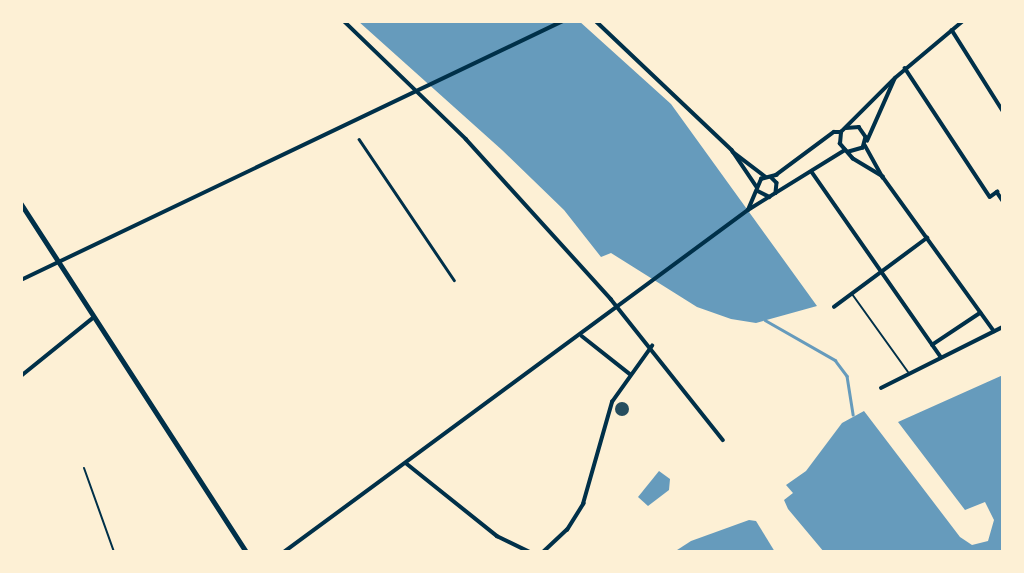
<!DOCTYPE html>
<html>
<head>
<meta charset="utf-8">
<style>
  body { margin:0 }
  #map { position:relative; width:1024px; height:573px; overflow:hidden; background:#fdf0d5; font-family:Mulish,sans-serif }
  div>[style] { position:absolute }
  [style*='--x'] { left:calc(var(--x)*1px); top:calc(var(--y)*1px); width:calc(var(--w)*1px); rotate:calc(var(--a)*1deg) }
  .water>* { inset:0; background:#669bbc }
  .stream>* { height:2.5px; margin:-1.25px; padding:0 1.25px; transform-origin:1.25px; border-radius:1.25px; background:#669bbc }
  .building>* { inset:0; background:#264d5e }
  .round { border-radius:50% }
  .service>* { height:2px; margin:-1px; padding:0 1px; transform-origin:1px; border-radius:1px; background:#003049 }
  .pedestrian>* { height:2.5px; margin:-1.25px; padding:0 1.25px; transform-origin:1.25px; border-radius:1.25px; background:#003049 }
  .minor>* { height:3.5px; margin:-1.75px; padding:0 1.75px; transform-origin:1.75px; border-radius:1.75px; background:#003049 }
  .secondary>* { height:5px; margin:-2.5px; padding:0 2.5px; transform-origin:2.5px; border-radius:2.5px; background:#003049 }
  span { translate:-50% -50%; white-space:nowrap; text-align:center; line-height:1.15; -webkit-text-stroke:6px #fdf0d5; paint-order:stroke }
  .frame { position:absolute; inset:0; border:23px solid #fdf0d5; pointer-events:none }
</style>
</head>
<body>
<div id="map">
  <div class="water">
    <div style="clip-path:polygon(358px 21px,579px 21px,671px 104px,817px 306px,756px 323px,731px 319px,697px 307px,611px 253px,601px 257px,564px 210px,502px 150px)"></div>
    <div style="clip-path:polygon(1003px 375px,1003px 552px,824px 552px,788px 509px,784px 500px,793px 493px,786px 485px,806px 471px,842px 423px,864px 411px,960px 537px,972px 545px,988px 541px,994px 520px,985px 502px,965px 510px,898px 422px)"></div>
    <div style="clip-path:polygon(659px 471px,670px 479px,669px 490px,648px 506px,638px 497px)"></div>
    <div style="clip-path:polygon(749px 520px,756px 521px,775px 552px,674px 552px,691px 541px)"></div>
  </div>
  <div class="stream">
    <div style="--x:765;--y:320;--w:81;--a:29.7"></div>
    <div style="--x:835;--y:360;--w:20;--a:53"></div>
    <div style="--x:847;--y:376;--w:39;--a:81"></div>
  </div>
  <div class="building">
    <div class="round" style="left:615px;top:402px;width:14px;height:14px"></div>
  </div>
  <div class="service">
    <div style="--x:852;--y:294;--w:96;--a:54.3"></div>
    <div style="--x:84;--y:468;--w:89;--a:70.3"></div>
  </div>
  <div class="pedestrian">
    <div style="--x:359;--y:139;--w:170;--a:56"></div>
  </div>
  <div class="minor">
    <div style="--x:344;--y:21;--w:170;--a:44"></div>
    <div style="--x:466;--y:139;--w:216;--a:47.8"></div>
    <div style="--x:611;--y:299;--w:180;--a:51.5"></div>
    <div style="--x:596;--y:21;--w:187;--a:43.5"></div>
    <div style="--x:732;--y:150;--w:45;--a:56"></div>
    <div style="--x:952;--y:30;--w:96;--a:57.8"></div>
    <div style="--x:905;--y:68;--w:154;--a:56.6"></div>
    <div style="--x:990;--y:197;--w:9;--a:-36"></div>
    <div style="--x:997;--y:192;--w:11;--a:56"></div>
    <div style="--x:846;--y:128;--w:13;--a:-4"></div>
    <div style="--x:859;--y:127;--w:12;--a:55"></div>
    <div style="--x:866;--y:137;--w:11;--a:105"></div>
    <div style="--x:863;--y:148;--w:15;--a:164"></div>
    <div style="--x:867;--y:141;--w:67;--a:-66.1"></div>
    <div style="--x:865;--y:145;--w:37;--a:61"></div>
    <div style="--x:883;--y:177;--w:190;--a:54.2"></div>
    <div style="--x:733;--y:152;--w:41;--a:37.1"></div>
    <div style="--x:812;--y:172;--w:226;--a:55.1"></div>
    <div style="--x:771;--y:177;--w:8;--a:45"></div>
    <div style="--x:777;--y:183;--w:10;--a:96"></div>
    <div style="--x:883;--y:177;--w:35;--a:-149"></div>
    <div style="--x:853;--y:159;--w:20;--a:-131"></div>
    <div style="--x:840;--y:144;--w:12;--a:-85"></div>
    <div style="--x:841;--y:132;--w:76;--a:-45"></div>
    <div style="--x:895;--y:78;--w:89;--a:-40"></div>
    <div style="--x:758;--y:191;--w:13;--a:27"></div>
    <div style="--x:748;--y:210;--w:34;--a:-67"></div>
    <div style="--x:761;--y:179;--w:16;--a:-15"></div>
    <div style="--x:776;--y:175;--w:72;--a:-36.6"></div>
    <div style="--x:834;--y:132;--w:7;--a:0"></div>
    <div style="--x:21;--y:280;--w:601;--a:-25.54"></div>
    <div style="--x:834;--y:307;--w:116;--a:-36.6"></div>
    <div style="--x:582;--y:336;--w:61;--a:38.4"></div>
    <div style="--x:932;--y:345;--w:58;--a:-33.7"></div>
    <div style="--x:21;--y:376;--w:92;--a:-38.9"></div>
    <div style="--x:881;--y:388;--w:136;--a:-26.6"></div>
    <div style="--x:406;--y:463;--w:117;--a:38.7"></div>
    <div style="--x:497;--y:536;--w:37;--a:26"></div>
    <div style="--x:284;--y:552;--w:576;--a:-36.39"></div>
    <div style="--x:748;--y:210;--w:114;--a:-31.7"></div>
    <div style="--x:543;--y:552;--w:33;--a:-43"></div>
    <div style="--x:567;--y:530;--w:31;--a:-58"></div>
    <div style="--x:583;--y:504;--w:106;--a:-74.1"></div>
    <div style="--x:612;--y:402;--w:69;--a:-54.5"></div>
  </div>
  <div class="secondary">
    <div style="--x:21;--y:204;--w:414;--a:57.1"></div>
  </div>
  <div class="frame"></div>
</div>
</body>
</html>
